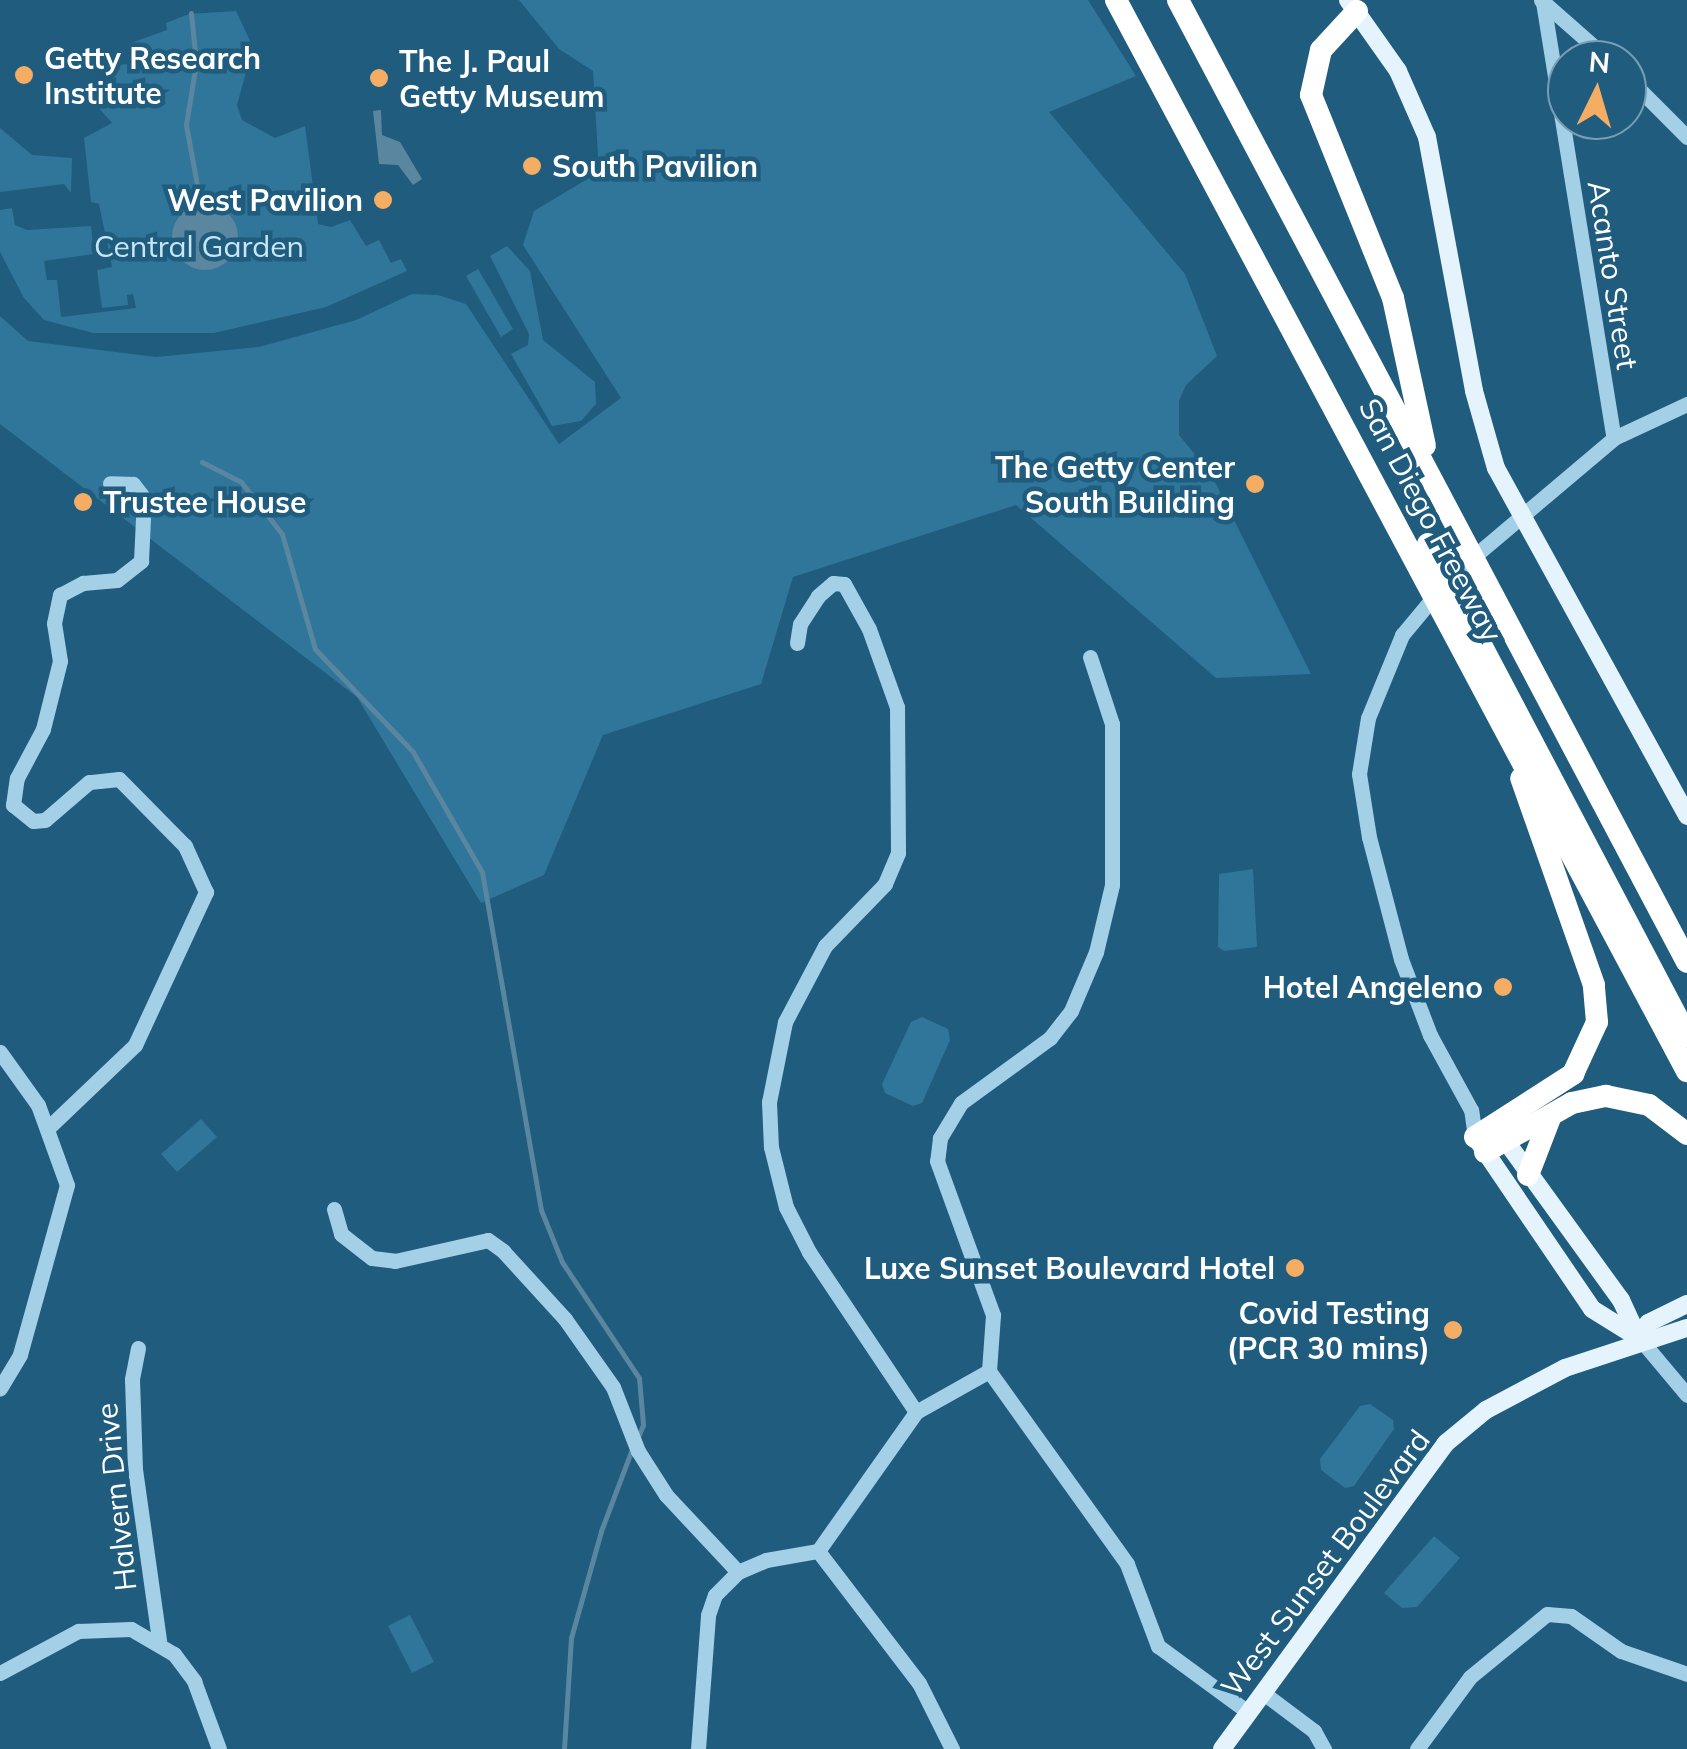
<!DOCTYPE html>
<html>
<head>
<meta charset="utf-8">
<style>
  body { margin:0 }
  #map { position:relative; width:1687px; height:1749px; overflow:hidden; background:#1f5c7e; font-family:Mulish,sans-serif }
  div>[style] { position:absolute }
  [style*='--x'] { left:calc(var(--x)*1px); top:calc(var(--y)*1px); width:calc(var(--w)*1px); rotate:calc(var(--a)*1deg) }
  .green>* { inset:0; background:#2f769a }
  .water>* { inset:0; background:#5a879f }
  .round { border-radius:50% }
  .stream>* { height:5px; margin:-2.5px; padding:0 2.5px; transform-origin:2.5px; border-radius:2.5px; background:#5a879f }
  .minor>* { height:15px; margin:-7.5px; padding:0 7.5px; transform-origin:7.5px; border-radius:7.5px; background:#a3d0e7 }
  .major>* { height:18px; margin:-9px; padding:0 9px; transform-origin:9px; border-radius:9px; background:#e5f3fd }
  .highway>* { height:22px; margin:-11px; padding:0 11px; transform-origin:11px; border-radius:11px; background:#fff }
  .dots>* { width:28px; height:28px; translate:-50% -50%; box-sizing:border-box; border:5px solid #1f5c7e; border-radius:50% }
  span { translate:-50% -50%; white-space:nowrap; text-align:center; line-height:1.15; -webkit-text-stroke:9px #1f5c7e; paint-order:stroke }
  .poi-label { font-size:30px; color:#fff; font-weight:700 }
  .left { translate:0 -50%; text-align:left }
  .right { translate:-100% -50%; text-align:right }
  .park-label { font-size:30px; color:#c7e6f6 }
  .street-label { font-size:30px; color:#fff }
  .north { position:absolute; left:1547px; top:40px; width:100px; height:100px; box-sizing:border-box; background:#1f5c7e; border:2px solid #799db2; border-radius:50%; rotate:5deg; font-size:28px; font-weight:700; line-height:40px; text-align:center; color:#fff }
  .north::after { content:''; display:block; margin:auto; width:35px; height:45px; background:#f5ad63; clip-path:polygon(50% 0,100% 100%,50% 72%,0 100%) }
</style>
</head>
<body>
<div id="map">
  <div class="green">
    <div style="clip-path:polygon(519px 0,1088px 0,1136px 76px,1049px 112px,1185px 274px,1217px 356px,1186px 385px,1179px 401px,1179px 435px,1211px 474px,1311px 674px,1216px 678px,1016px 505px,793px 577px,761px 684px,603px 735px,544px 875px,481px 903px,357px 697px,0 424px,0 316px,28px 341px,156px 357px,259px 347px,356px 320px,412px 294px,438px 295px,466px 304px,559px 444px,621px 398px,523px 245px,534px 211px,599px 172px,593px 71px,559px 49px)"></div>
    <div style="clip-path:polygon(236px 11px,253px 47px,237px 105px,242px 120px,275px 138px,305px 126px,318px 224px,331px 227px,350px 220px,366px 246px,379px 240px,391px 263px,401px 259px,407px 271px,326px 307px,214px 333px,93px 333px,44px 320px,24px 298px,0 252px,0 210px,12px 208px,15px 225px,27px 230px,91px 226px,94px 254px,44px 261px,47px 280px,57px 280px,61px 317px,136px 308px,133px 294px,127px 295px,128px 305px,102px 308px,97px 270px,112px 267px,99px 204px,91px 202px,84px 138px,112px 123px,97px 106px,109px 88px,109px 66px,138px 63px,131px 43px,167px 30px,166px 23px,189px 14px)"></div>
    <div style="clip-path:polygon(0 128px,32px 155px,72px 158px,71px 193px,64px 184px,0 192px)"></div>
    <div style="clip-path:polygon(507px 246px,530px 271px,543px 340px,595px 382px,596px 404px,581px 421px,552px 426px,511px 354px,528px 345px,529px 334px,490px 256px)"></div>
    <div style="clip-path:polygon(478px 269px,513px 329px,501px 337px,466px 276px)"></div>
    <div style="clip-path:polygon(1253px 869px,1257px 947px,1224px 951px,1218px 947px,1219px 874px)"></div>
    <div style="clip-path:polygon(922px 1017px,948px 1029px,950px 1040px,922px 1103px,913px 1106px,885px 1093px,882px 1084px,911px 1022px)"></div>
    <div style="clip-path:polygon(201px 1119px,217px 1137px,177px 1172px,161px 1154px)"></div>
    <div style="clip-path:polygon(1370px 1404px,1393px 1420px,1394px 1429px,1354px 1486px,1345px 1488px,1321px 1470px,1320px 1459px,1360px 1406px)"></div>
    <div style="clip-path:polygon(1434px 1536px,1460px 1558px,1417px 1607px,1402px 1608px,1384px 1593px)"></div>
    <div style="clip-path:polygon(410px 1615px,434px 1662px,412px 1673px,388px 1626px)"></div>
  </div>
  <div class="water">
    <div style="clip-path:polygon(381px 110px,382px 135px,400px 142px,422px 179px,413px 185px,398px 165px,379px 164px,373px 111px)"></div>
    <div class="round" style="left:172px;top:204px;width:66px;height:66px"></div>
  </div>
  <div class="stream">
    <div style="--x:191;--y:13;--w:50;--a:84.3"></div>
    <div style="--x:196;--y:63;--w:63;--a:99.2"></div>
    <div style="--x:186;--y:125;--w:83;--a:79.6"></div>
    <div style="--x:202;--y:462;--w:44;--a:27.1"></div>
    <div style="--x:241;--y:482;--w:66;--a:51.7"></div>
    <div style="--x:282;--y:534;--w:120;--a:74"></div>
    <div style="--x:315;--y:649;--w:142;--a:46.4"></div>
    <div style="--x:413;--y:752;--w:138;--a:60.1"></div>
    <div style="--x:482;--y:872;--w:343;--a:80.1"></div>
    <div style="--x:541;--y:1210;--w:56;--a:68"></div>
    <div style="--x:562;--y:1262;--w:139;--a:56.4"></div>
    <div style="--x:639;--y:1378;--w:47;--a:85.1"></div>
    <div style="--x:643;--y:1425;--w:15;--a:113"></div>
    <div style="--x:564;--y:1749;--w:111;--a:-86.4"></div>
    <div style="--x:571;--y:1638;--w:111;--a:-74.3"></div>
    <div style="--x:601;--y:1531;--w:88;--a:-69.3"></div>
  </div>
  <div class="minor">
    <div style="--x:1541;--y:0;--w:91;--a:41.4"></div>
    <div style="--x:1543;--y:2;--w:442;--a:80.8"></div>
    <div style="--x:1627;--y:77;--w:85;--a:45"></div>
    <div style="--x:797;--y:643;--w:19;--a:-81"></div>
    <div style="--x:800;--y:624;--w:33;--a:-57"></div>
    <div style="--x:818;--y:596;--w:20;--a:-41"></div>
    <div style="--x:833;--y:583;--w:11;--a:5"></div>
    <div style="--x:844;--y:584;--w:51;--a:60.9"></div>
    <div style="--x:869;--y:629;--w:83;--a:70.3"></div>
    <div style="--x:897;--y:707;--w:146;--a:89.6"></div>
    <div style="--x:898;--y:853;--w:34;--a:113"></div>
    <div style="--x:885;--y:884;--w:86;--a:134.1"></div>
    <div style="--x:825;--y:946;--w:86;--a:117.8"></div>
    <div style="--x:785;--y:1022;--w:82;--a:101.3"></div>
    <div style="--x:769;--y:1102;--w:45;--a:87.5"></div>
    <div style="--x:771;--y:1147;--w:62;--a:76"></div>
    <div style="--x:786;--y:1207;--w:51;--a:62.9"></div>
    <div style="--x:809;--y:1252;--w:192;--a:56.2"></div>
    <div style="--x:1090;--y:657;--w:71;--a:71.8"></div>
    <div style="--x:1112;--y:724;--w:161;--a:90"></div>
    <div style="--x:1112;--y:885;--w:69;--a:103.4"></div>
    <div style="--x:1096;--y:952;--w:64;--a:113"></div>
    <div style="--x:1071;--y:1011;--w:34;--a:128"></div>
    <div style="--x:1050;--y:1038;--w:110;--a:143.9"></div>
    <div style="--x:961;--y:1103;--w:41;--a:121"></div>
    <div style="--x:940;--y:1138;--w:23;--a:97"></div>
    <div style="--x:937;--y:1161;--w:164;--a:70"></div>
    <div style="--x:993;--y:1315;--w:56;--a:94.1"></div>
    <div style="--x:989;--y:1371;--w:237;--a:54.4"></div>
    <div style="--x:1127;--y:1564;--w:88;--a:69.3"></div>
    <div style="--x:1158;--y:1646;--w:112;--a:36.3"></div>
    <div style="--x:0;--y:1052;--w:65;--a:54.4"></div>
    <div style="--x:38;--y:1105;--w:85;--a:70.1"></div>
    <div style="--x:67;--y:1185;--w:176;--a:105.5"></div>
    <div style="--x:20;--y:1355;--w:39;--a:121"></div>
    <div style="--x:49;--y:1127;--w:119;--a:-43.6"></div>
    <div style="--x:135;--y:1045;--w:169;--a:-65.1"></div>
    <div style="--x:206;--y:892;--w:51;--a:-114.5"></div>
    <div style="--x:185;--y:846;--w:94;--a:-134.6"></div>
    <div style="--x:119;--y:779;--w:30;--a:174"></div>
    <div style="--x:89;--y:782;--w:58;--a:139.2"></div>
    <div style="--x:45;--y:820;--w:12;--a:175"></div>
    <div style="--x:33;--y:821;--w:26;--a:-141"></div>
    <div style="--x:13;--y:805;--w:27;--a:-82"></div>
    <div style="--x:17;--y:778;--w:55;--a:-62"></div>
    <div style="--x:43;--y:729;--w:70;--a:-76"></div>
    <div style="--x:60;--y:661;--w:38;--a:-99"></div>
    <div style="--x:54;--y:623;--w:29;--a:-78"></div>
    <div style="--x:60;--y:595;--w:26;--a:-28"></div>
    <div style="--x:83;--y:583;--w:34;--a:-5"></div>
    <div style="--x:117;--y:580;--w:31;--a:-38"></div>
    <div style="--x:141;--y:561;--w:63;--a:-87.3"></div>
    <div style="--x:144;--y:498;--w:18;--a:-128"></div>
    <div style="--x:133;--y:484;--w:23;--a:-178"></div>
    <div style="--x:1475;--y:1137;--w:27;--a:-98"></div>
    <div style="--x:1471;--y:1110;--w:85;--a:-118.7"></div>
    <div style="--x:1430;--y:1035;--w:81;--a:-110.9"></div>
    <div style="--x:1401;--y:959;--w:126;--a:-104.7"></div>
    <div style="--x:1369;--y:837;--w:64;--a:-99"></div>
    <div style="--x:1359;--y:774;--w:57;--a:-80.9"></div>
    <div style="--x:1368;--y:718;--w:90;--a:-67.7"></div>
    <div style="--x:1402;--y:635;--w:78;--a:-50.2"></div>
    <div style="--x:1452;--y:575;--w:212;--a:-40.2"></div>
    <div style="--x:1614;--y:438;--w:81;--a:-25"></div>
    <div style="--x:334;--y:1209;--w:26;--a:74"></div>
    <div style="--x:341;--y:1234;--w:39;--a:38"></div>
    <div style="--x:372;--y:1258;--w:23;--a:7"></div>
    <div style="--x:395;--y:1261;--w:95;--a:-12.7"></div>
    <div style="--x:488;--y:1240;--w:19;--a:36"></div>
    <div style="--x:503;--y:1251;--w:92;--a:47.6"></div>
    <div style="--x:565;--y:1319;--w:83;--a:54.8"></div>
    <div style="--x:613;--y:1387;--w:69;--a:68.7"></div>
    <div style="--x:638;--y:1451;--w:52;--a:57.5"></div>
    <div style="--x:666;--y:1495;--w:105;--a:46.9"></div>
    <div style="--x:1640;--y:1339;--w:73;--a:50"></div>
    <div style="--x:138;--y:1348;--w:32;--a:101"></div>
    <div style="--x:132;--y:1379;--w:90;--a:88.1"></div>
    <div style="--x:135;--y:1469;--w:173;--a:82"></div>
    <div style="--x:818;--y:1551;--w:170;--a:-54.8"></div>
    <div style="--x:916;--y:1412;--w:84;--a:-29.3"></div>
    <div style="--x:818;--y:1551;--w:166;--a:52.6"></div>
    <div style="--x:919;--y:1683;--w:74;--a:63.4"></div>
    <div style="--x:0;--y:1673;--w:89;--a:-28.3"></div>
    <div style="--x:78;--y:1631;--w:53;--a:-2.2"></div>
    <div style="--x:131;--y:1629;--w:50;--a:30.2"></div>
    <div style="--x:174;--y:1654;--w:34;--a:53"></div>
    <div style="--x:194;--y:1681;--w:72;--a:69.8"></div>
    <div style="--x:1262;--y:1692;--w:65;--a:36.9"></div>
    <div style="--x:1314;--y:1731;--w:21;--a:61"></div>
    <div style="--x:698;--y:1749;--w:134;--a:-85.7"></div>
    <div style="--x:708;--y:1615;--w:21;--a:-71"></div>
    <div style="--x:715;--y:1595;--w:33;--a:-45"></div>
    <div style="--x:738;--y:1572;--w:30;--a:-23"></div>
    <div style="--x:766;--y:1560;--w:53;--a:-9.8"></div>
    <div style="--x:1417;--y:1749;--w:89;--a:-53.6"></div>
    <div style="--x:1470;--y:1677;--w:99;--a:-39.3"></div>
    <div style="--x:1547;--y:1614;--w:24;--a:5"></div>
    <div style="--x:1571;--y:1616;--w:61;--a:35"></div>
    <div style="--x:1621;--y:1651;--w:70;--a:19.2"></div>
  </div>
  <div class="major">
    <div style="--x:1348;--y:0;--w:87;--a:54.8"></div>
    <div style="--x:1398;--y:71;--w:72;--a:66.3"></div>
    <div style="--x:1427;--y:137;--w:258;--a:79.5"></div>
    <div style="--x:1474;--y:391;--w:80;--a:74.1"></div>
    <div style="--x:1496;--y:468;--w:397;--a:61.2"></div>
    <div style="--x:1500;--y:1133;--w:206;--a:54.1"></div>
    <div style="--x:1621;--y:1300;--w:43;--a:65.2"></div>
    <div style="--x:1478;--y:1141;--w:203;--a:55.8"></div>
    <div style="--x:1592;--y:1309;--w:57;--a:32"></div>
    <div style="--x:1640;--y:1339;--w:18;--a:-63"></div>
    <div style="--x:1648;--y:1323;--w:43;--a:-26"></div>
    <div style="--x:1222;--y:1749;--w:379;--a:-53.8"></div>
    <div style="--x:1446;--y:1443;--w:52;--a:-39.5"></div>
    <div style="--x:1486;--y:1410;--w:89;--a:-28"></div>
    <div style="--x:1565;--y:1368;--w:128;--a:-18.2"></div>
  </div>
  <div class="highway">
    <div style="--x:1116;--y:0;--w:1214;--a:61.94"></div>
    <div style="--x:1178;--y:0;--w:1088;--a:62.12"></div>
    <div style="--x:1357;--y:11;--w:53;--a:132.7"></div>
    <div style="--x:1321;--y:50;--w:46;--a:102.5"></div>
    <div style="--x:1311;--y:95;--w:219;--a:68"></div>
    <div style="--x:1393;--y:298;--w:151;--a:77.8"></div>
    <div style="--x:1428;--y:544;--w:556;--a:62.24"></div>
    <div style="--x:1475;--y:1137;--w:117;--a:-32.7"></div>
    <div style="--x:1573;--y:1074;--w:57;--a:-65.2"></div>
    <div style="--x:1597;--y:1022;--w:37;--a:-95"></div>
    <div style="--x:1594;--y:985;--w:219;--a:-109.4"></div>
    <div style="--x:1485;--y:1152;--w:100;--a:-29.4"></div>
    <div style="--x:1572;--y:1103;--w:35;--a:-12"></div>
    <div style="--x:1606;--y:1096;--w:44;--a:11.8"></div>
    <div style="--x:1649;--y:1105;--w:48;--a:37.3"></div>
    <div style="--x:1528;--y:1175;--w:61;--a:-68.9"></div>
  </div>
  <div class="dots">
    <div style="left:24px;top:75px;background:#f5ad63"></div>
    <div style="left:379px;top:78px;background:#f5ad63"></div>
    <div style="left:532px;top:166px;background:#f5ad63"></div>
    <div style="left:383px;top:200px;background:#f5ad63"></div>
    <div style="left:1255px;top:484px;background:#f5ad63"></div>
    <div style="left:83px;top:502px;background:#f5ad63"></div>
    <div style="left:1503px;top:987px;background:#f5ad63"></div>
    <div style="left:1295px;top:1268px;background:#f5ad63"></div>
    <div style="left:1453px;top:1330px;background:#f5ad63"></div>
  </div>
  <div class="poi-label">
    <span class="left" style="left:44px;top:75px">Getty Research<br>Institute</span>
    <span class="left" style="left:399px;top:78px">The J. Paul<br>Getty Museum</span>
    <span class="left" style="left:552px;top:166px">South Pavilion</span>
    <span class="right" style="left:363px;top:200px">West Pavilion</span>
    <span class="right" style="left:1235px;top:484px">The Getty Center<br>South Building</span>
    <span class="left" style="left:103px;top:502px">Trustee House</span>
    <span class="right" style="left:1483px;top:987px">Hotel Angeleno</span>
    <span class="right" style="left:1275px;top:1268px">Luxe Sunset Boulevard Hotel</span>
    <span class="right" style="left:1430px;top:1330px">Covid Testing<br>(PCR 30 mins)</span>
  </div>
  <div class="park-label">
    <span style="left:199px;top:246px">Central Garden</span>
  </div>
  <div class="street-label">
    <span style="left:1613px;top:275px;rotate:81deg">Acanto Street</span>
    <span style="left:1431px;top:520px;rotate:62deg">San Diego Freeway</span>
    <span style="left:116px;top:1497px;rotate:-96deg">Halvern Drive</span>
    <span style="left:1325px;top:1563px;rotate:-53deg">West Sunset Boulevard</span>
  </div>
  <div class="north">N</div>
</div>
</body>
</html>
